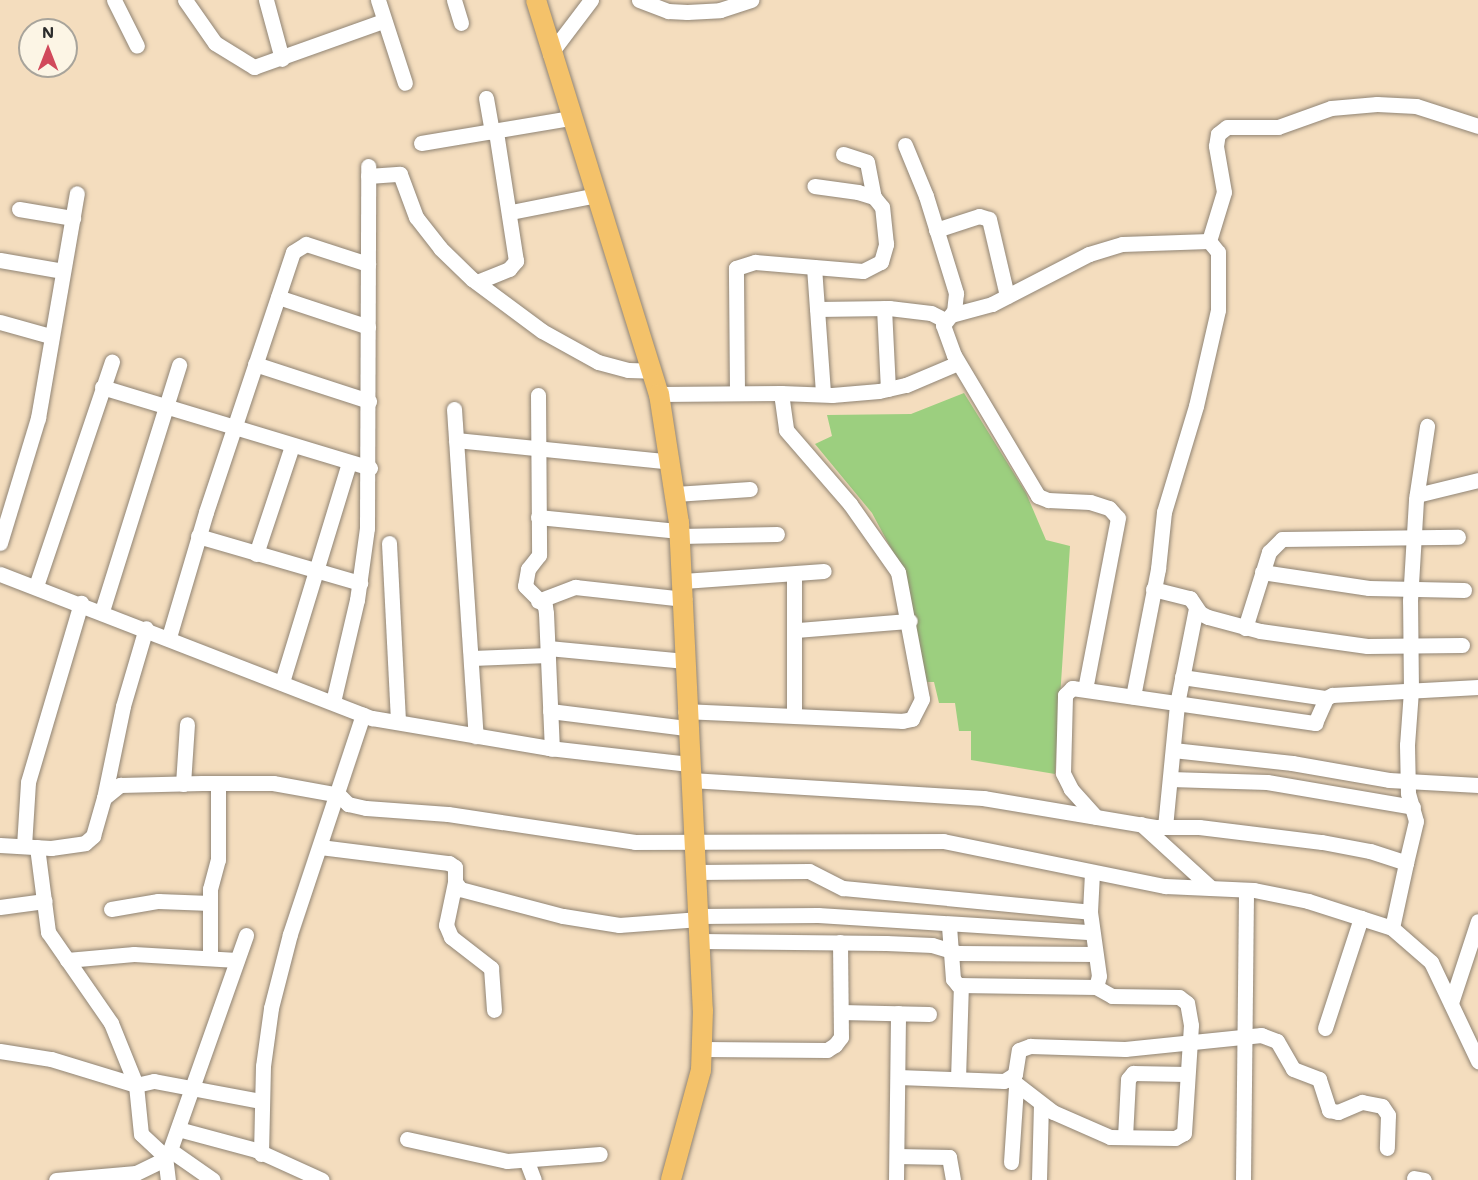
<!DOCTYPE html>
<html>
<head>
<meta charset="utf-8">
<style>
  body { margin:0 }
  #map { position:relative; width:1478px; height:1180px; overflow:hidden; background:#f4ddbe; font-family:Mali,sans-serif }
  div>[style] { position:absolute }
  [style*='--x'] { left:calc(var(--x)*1px); top:calc(var(--y)*1px); width:calc(var(--w)*1px); rotate:calc(var(--a)*1deg) }
  .green>* { inset:0; background:#9ccf7f }
  .roads { filter:drop-shadow(0 0 2px #908474) drop-shadow(0 0 2px #908474) }
  .minor>* { height:15px; margin:-7.5px; padding:0 7.5px; transform-origin:7.5px; border-radius:7.5px; background:#fff }
  .major>* { height:20px; margin:-10px; padding:0 10px; transform-origin:10px; border-radius:10px; background:#f4c26a }
  span { translate:-50% -50%; white-space:nowrap; text-align:center; line-height:1.15; -webkit-text-stroke:4.5px #fcf5e5; paint-order:stroke }
  .north { position:absolute; left:18px; top:18px; width:60px; height:60px; box-sizing:border-box; background:#fcf5e5; border:2px solid #a8a49b; border-radius:50%; rotate:0deg; font-size:16px; font-weight:700; line-height:24px; text-align:center; color:#2b2b2b }
  .north::after { content:''; display:block; margin:auto; width:21px; height:27px; background:#d1495b; clip-path:polygon(50% 0,100% 100%,50% 72%,0 100%) }
</style>
</head>
<body>
<div id="map">
  <div class="green">
    <div style="clip-path:polygon(964px 393px,1026px 493px,1046px 540px,1070px 546px,1055px 774px,971px 760px,971px 731px,959px 731px,955px 703px,939px 703px,934px 682px,926px 682px,902px 569px,872px 513px,815px 444px,832px 436px,827px 415px,911px 414px)"></div>
  </div>
  <div class="roads">
    <div class="minor">
      <div style="--x:114;--y:0;--w:51;--a:63.4"></div>
      <div style="--x:185;--y:0;--w:52;--a:55.1"></div>
      <div style="--x:215;--y:43;--w:46;--a:31.6"></div>
      <div style="--x:254;--y:67;--w:137;--a:-19.6"></div>
      <div style="--x:266;--y:0;--w:61;--a:74.8"></div>
      <div style="--x:378;--y:0;--w:87;--a:72"></div>
      <div style="--x:454;--y:0;--w:24;--a:73"></div>
      <div style="--x:639;--y:0;--w:31;--a:21"></div>
      <div style="--x:668;--y:11;--w:19;--a:3"></div>
      <div style="--x:687;--y:12;--w:33;--a:-3"></div>
      <div style="--x:720;--y:10;--w:33;--a:-18"></div>
      <div style="--x:550;--y:54;--w:68;--a:-52.8"></div>
      <div style="--x:486;--y:98;--w:35;--a:80"></div>
      <div style="--x:421;--y:143;--w:152;--a:-9.5"></div>
      <div style="--x:905;--y:145;--w:55;--a:67.6"></div>
      <div style="--x:926;--y:196;--w:102;--a:72.8"></div>
      <div style="--x:956;--y:293;--w:18;--a:96"></div>
      <div style="--x:954;--y:311;--w:18;--a:128"></div>
      <div style="--x:943;--y:325;--w:32;--a:70"></div>
      <div style="--x:954;--y:355;--w:164;--a:59.2"></div>
      <div style="--x:1038;--y:496;--w:11;--a:22"></div>
      <div style="--x:1048;--y:500;--w:42;--a:2.7"></div>
      <div style="--x:1090;--y:502;--w:20;--a:18"></div>
      <div style="--x:1109;--y:508;--w:13;--a:48"></div>
      <div style="--x:1118;--y:518;--w:174;--a:100.9"></div>
      <div style="--x:843;--y:154;--w:25;--a:18"></div>
      <div style="--x:867;--y:162;--w:36;--a:79"></div>
      <div style="--x:368;--y:176;--w:32;--a:-4"></div>
      <div style="--x:400;--y:174;--w:46;--a:69.6"></div>
      <div style="--x:416;--y:217;--w:39;--a:52"></div>
      <div style="--x:440;--y:248;--w:45;--a:44.1"></div>
      <div style="--x:472;--y:279;--w:87;--a:36.6"></div>
      <div style="--x:542;--y:331;--w:64;--a:29"></div>
      <div style="--x:598;--y:362;--w:31;--a:15"></div>
      <div style="--x:628;--y:370;--w:24;--a:2"></div>
      <div style="--x:19;--y:209;--w:55;--a:9.5"></div>
      <div style="--x:511;--y:212;--w:88;--a:-11.2"></div>
      <div style="--x:936;--y:230;--w:45;--a:-18"></div>
      <div style="--x:979;--y:216;--w:10;--a:17"></div>
      <div style="--x:989;--y:219;--w:79;--a:76.8"></div>
      <div style="--x:1209;--y:241;--w:51;--a:-73"></div>
      <div style="--x:1224;--y:192;--w:47;--a:-99.9"></div>
      <div style="--x:1216;--y:146;--w:12;--a:-81"></div>
      <div style="--x:1218;--y:134;--w:11;--a:-38"></div>
      <div style="--x:1227;--y:127;--w:51;--a:0"></div>
      <div style="--x:1278;--y:127;--w:56;--a:-19.7"></div>
      <div style="--x:1331;--y:108;--w:46;--a:-5"></div>
      <div style="--x:1377;--y:104;--w:39;--a:3"></div>
      <div style="--x:1416;--y:106;--w:65;--a:17.9"></div>
      <div style="--x:0;--y:260;--w:64;--a:9.9"></div>
      <div style="--x:814;--y:267;--w:127;--a:85.9"></div>
      <div style="--x:477;--y:282;--w:35;--a:-22"></div>
      <div style="--x:509;--y:269;--w:11;--a:-49"></div>
      <div style="--x:516;--y:261;--w:131;--a:-98.8"></div>
      <div style="--x:278;--y:297;--w:95;--a:18.4"></div>
      <div style="--x:884;--y:308;--w:81;--a:87.2"></div>
      <div style="--x:817;--y:309;--w:72;--a:-0.8"></div>
      <div style="--x:889;--y:308;--w:42;--a:6.8"></div>
      <div style="--x:931;--y:313;--w:16;--a:27"></div>
      <div style="--x:951;--y:315;--w:42;--a:-15"></div>
      <div style="--x:992;--y:304;--w:109;--a:-27.3"></div>
      <div style="--x:1089;--y:254;--w:34;--a:-17"></div>
      <div style="--x:1122;--y:244;--w:87;--a:-2"></div>
      <div style="--x:1209;--y:241;--w:14;--a:51"></div>
      <div style="--x:1218;--y:252;--w:58;--a:90"></div>
      <div style="--x:1218;--y:310;--w:98;--a:102.9"></div>
      <div style="--x:1196;--y:406;--w:111;--a:106.8"></div>
      <div style="--x:1164;--y:512;--w:57;--a:96"></div>
      <div style="--x:1158;--y:569;--w:130;--a:101.1"></div>
      <div style="--x:0;--y:322;--w:52;--a:15.6"></div>
      <div style="--x:255;--y:364;--w:120;--a:18"></div>
      <div style="--x:102;--y:387;--w:280;--a:16.8"></div>
      <div style="--x:737;--y:392;--w:124;--a:-90.5"></div>
      <div style="--x:736;--y:268;--w:20;--a:-18"></div>
      <div style="--x:755;--y:262;--w:108;--a:4.8"></div>
      <div style="--x:863;--y:271;--w:20;--a:-27"></div>
      <div style="--x:881;--y:262;--w:19;--a:-74"></div>
      <div style="--x:886;--y:244;--w:37;--a:-96"></div>
      <div style="--x:882;--y:207;--w:13;--a:-129"></div>
      <div style="--x:874;--y:197;--w:17;--a:-163"></div>
      <div style="--x:858;--y:192;--w:44;--a:-172.2"></div>
      <div style="--x:781;--y:393;--w:51;--a:2.2"></div>
      <div style="--x:832;--y:395;--w:47;--a:-4.9"></div>
      <div style="--x:879;--y:391;--w:28;--a:-13"></div>
      <div style="--x:906;--y:385;--w:56;--a:-22.9"></div>
      <div style="--x:659;--y:394;--w:122;--a:-0.5"></div>
      <div style="--x:781;--y:393;--w:37;--a:82"></div>
      <div style="--x:786;--y:430;--w:98;--a:49.1"></div>
      <div style="--x:850;--y:504;--w:83;--a:54.8"></div>
      <div style="--x:898;--y:572;--w:129;--a:79.3"></div>
      <div style="--x:922;--y:699;--w:22;--a:117"></div>
      <div style="--x:912;--y:719;--w:10;--a:169"></div>
      <div style="--x:902;--y:721;--w:217;--a:-177.4"></div>
      <div style="--x:538;--y:395;--w:160;--a:89.6"></div>
      <div style="--x:539;--y:555;--w:18;--a:128"></div>
      <div style="--x:528;--y:569;--w:17;--a:100"></div>
      <div style="--x:525;--y:586;--w:28;--a:45"></div>
      <div style="--x:545;--y:606;--w:7;--a:82"></div>
      <div style="--x:546;--y:613;--w:136;--a:87.5"></div>
      <div style="--x:454;--y:409;--w:328;--a:86.2"></div>
      <div style="--x:456;--y:440;--w:216;--a:5.8"></div>
      <div style="--x:675;--y:494;--w:75;--a:-3.8"></div>
      <div style="--x:1417;--y:495;--w:63;--a:-13.8"></div>
      <div style="--x:538;--y:517;--w:142;--a:5.7"></div>
      <div style="--x:198;--y:536;--w:169;--a:16.2"></div>
      <div style="--x:680;--y:536;--w:97;--a:-1.2"></div>
      <div style="--x:0;--y:543;--w:131;--a:-73.1"></div>
      <div style="--x:38;--y:418;--w:228;--a:-80.2"></div>
      <div style="--x:389;--y:543;--w:179;--a:87.1"></div>
      <div style="--x:256;--y:554;--w:114;--a:-71.6"></div>
      <div style="--x:1262;--y:572;--w:108;--a:8.5"></div>
      <div style="--x:1369;--y:588;--w:95;--a:1.2"></div>
      <div style="--x:0;--y:574;--w:399;--a:21.2"></div>
      <div style="--x:372;--y:718;--w:180;--a:9.6"></div>
      <div style="--x:549;--y:748;--w:141;--a:6.5"></div>
      <div style="--x:794;--y:575;--w:140;--a:90"></div>
      <div style="--x:683;--y:581;--w:141;--a:-4.1"></div>
      <div style="--x:36;--y:586;--w:237;--a:-71.3"></div>
      <div style="--x:1153;--y:589;--w:38;--a:14"></div>
      <div style="--x:1190;--y:598;--w:18;--a:56"></div>
      <div style="--x:1200;--y:613;--w:9;--a:27"></div>
      <div style="--x:1208;--y:617;--w:54;--a:15.1"></div>
      <div style="--x:1260;--y:631;--w:108;--a:8"></div>
      <div style="--x:1367;--y:646;--w:95;--a:-0.6"></div>
      <div style="--x:538;--y:601;--w:40;--a:-21"></div>
      <div style="--x:575;--y:587;--w:110;--a:6.3"></div>
      <div style="--x:102;--y:611;--w:258;--a:-72.6"></div>
      <div style="--x:1245;--y:628;--w:80;--a:-72.5"></div>
      <div style="--x:1269;--y:552;--w:18;--a:-45"></div>
      <div style="--x:1282;--y:539;--w:176;--a:-0.7"></div>
      <div style="--x:797;--y:630;--w:113;--a:-4.6"></div>
      <div style="--x:169;--y:637;--w:130;--a:-73.5"></div>
      <div style="--x:206;--y:512;--w:274;--a:-71.5"></div>
      <div style="--x:293;--y:252;--w:15;--a:-32"></div>
      <div style="--x:306;--y:244;--w:65;--a:17.9"></div>
      <div style="--x:548;--y:648;--w:138;--a:5.4"></div>
      <div style="--x:472;--y:658;--w:76;--a:-2.3"></div>
      <div style="--x:1182;--y:677;--w:146;--a:8.3"></div>
      <div style="--x:282;--y:682;--w:229;--a:-73"></div>
      <div style="--x:333;--y:702;--w:105;--a:-76.8"></div>
      <div style="--x:357;--y:600;--w:73;--a:-82.1"></div>
      <div style="--x:367;--y:528;--w:362;--a:-89.8"></div>
      <div style="--x:550;--y:711;--w:137;--a:7.1"></div>
      <div style="--x:1173;--y:750;--w:120;--a:6.2"></div>
      <div style="--x:1292;--y:763;--w:98;--a:9.9"></div>
      <div style="--x:1389;--y:780;--w:89;--a:3.2"></div>
      <div style="--x:1170;--y:779;--w:97;--a:1.8"></div>
      <div style="--x:1267;--y:782;--w:148;--a:9.7"></div>
      <div style="--x:690;--y:780;--w:294;--a:3.5"></div>
      <div style="--x:983;--y:798;--w:176;--a:9.5"></div>
      <div style="--x:1157;--y:827;--w:42;--a:0"></div>
      <div style="--x:1199;--y:827;--w:124;--a:7"></div>
      <div style="--x:1322;--y:842;--w:49;--a:10.6"></div>
      <div style="--x:1370;--y:851;--w:38;--a:18"></div>
      <div style="--x:1406;--y:863;--w:43;--a:-76.6"></div>
      <div style="--x:1416;--y:821;--w:29;--a:-106"></div>
      <div style="--x:1408;--y:793;--w:48;--a:-91.2"></div>
      <div style="--x:1407;--y:745;--w:54;--a:-85.8"></div>
      <div style="--x:1411;--y:691;--w:90;--a:-90.6"></div>
      <div style="--x:1410;--y:601;--w:102;--a:-86.6"></div>
      <div style="--x:1416;--y:499;--w:74;--a:-81.4"></div>
      <div style="--x:183;--y:784;--w:60;--a:-86.2"></div>
      <div style="--x:104;--y:798;--w:94;--a:-78.3"></div>
      <div style="--x:123;--y:706;--w:81;--a:-73.6"></div>
      <div style="--x:1096;--y:817;--w:38;--a:-132"></div>
      <div style="--x:1071;--y:789;--w:18;--a:-117"></div>
      <div style="--x:1063;--y:773;--w:78;--a:-88.5"></div>
      <div style="--x:1065;--y:695;--w:10;--a:-45"></div>
      <div style="--x:1072;--y:688;--w:246;--a:8.2"></div>
      <div style="--x:1315;--y:723;--w:27;--a:-66"></div>
      <div style="--x:1326;--y:698;--w:7;--a:-27"></div>
      <div style="--x:1332;--y:695;--w:146;--a:-3.1"></div>
      <div style="--x:1141;--y:824;--w:95;--a:42.4"></div>
      <div style="--x:1165;--y:827;--w:124;--a:-84.4"></div>
      <div style="--x:1177;--y:704;--w:98;--a:-78.8"></div>
      <div style="--x:0;--y:845;--w:51;--a:3.4"></div>
      <div style="--x:51;--y:848;--w:34;--a:-8"></div>
      <div style="--x:85;--y:843;--w:11;--a:-41"></div>
      <div style="--x:93;--y:836;--w:40;--a:-74"></div>
      <div style="--x:104;--y:798;--w:21;--a:-39"></div>
      <div style="--x:120;--y:785;--w:82;--a:-1.4"></div>
      <div style="--x:202;--y:783;--w:71;--a:0"></div>
      <div style="--x:273;--y:783;--w:67;--a:10.3"></div>
      <div style="--x:339;--y:795;--w:13;--a:45"></div>
      <div style="--x:348;--y:804;--w:18;--a:13"></div>
      <div style="--x:366;--y:808;--w:82;--a:4.2"></div>
      <div style="--x:448;--y:814;--w:189;--a:8.5"></div>
      <div style="--x:635;--y:842;--w:308;--a:-0.2"></div>
      <div style="--x:943;--y:841;--w:227;--a:11.5"></div>
      <div style="--x:1165;--y:886;--w:89;--a:2.6"></div>
      <div style="--x:1254;--y:890;--w:55;--a:11.5"></div>
      <div style="--x:1308;--y:901;--w:88;--a:17.8"></div>
      <div style="--x:1392;--y:928;--w:52;--a:41.1"></div>
      <div style="--x:1431;--y:962;--w:110;--a:64.6"></div>
      <div style="--x:24;--y:846;--w:64;--a:-86.4"></div>
      <div style="--x:28;--y:782;--w:187;--a:-73.5"></div>
      <div style="--x:37;--y:847;--w:86;--a:82.6"></div>
      <div style="--x:48;--y:932;--w:111;--a:55.3"></div>
      <div style="--x:111;--y:1023;--w:67;--a:68"></div>
      <div style="--x:136;--y:1085;--w:49;--a:84.2"></div>
      <div style="--x:141;--y:1134;--w:33;--a:43"></div>
      <div style="--x:165;--y:1156;--w:24;--a:83"></div>
      <div style="--x:320;--y:847;--w:130;--a:7.1"></div>
      <div style="--x:449;--y:863;--w:7;--a:34"></div>
      <div style="--x:455;--y:867;--w:15;--a:90"></div>
      <div style="--x:455;--y:882;--w:9;--a:54"></div>
      <div style="--x:460;--y:889;--w:106;--a:14.7"></div>
      <div style="--x:563;--y:916;--w:57;--a:9.1"></div>
      <div style="--x:619;--y:925;--w:81;--a:-4.2"></div>
      <div style="--x:697;--y:872;--w:112;--a:-0.5"></div>
      <div style="--x:809;--y:871;--w:38;--a:27"></div>
      <div style="--x:843;--y:888;--w:248;--a:5.5"></div>
      <div style="--x:455;--y:882;--w:44;--a:101.8"></div>
      <div style="--x:446;--y:925;--w:13;--a:67"></div>
      <div style="--x:451;--y:937;--w:51;--a:37.8"></div>
      <div style="--x:491;--y:968;--w:42;--a:85.9"></div>
      <div style="--x:0;--y:907;--w:45;--a:-7.6"></div>
      <div style="--x:111;--y:909;--w:48;--a:-9.7"></div>
      <div style="--x:158;--y:901;--w:52;--a:2.2"></div>
      <div style="--x:700;--y:916;--w:118;--a:-0.5"></div>
      <div style="--x:818;--y:915;--w:274;--a:3.6"></div>
      <div style="--x:949;--y:926;--w:53;--a:85.7"></div>
      <div style="--x:953;--y:979;--w:8;--a:50"></div>
      <div style="--x:958;--y:985;--w:138;--a:0.8"></div>
      <div style="--x:1096;--y:987;--w:11;--a:-75"></div>
      <div style="--x:1099;--y:976;--w:65;--a:-98"></div>
      <div style="--x:1090;--y:912;--w:40;--a:-87.1"></div>
      <div style="--x:1392;--y:928;--w:66;--a:-77.8"></div>
      <div style="--x:701;--y:941;--w:185;--a:0.6"></div>
      <div style="--x:886;--y:943;--w:46;--a:2.5"></div>
      <div style="--x:932;--y:945;--w:27;--a:17"></div>
      <div style="--x:958;--y:953;--w:137;--a:0.4"></div>
      <div style="--x:210;--y:956;--w:67;--a:-90"></div>
      <div style="--x:210;--y:889;--w:30;--a:-75"></div>
      <div style="--x:218;--y:860;--w:77;--a:-90"></div>
      <div style="--x:67;--y:960;--w:67;--a:-5.1"></div>
      <div style="--x:134;--y:954;--w:103;--a:3.3"></div>
      <div style="--x:1451;--y:1003;--w:86;--a:-71.8"></div>
      <div style="--x:841;--y:1012;--w:88;--a:1.3"></div>
      <div style="--x:1325;--y:1028;--w:116;--a:-71.9"></div>
      <div style="--x:702;--y:1049;--w:125;--a:0.5"></div>
      <div style="--x:827;--y:1050;--w:9;--a:-32"></div>
      <div style="--x:835;--y:1045;--w:10;--a:-53"></div>
      <div style="--x:841;--y:1037;--w:95;--a:-90.6"></div>
      <div style="--x:0;--y:1051;--w:52;--a:8.9"></div>
      <div style="--x:51;--y:1059;--w:89;--a:17"></div>
      <div style="--x:136;--y:1085;--w:18;--a:-13"></div>
      <div style="--x:154;--y:1081;--w:109;--a:10.6"></div>
      <div style="--x:898;--y:1077;--w:106;--a:2.2"></div>
      <div style="--x:1004;--y:1081;--w:13;--a:-32"></div>
      <div style="--x:1015;--y:1074;--w:24;--a:-81"></div>
      <div style="--x:1019;--y:1050;--w:12;--a:-20"></div>
      <div style="--x:1030;--y:1046;--w:95;--a:1.8"></div>
      <div style="--x:1125;--y:1049;--w:137;--a:-5.9"></div>
      <div style="--x:1261;--y:1035;--w:17;--a:21"></div>
      <div style="--x:1277;--y:1041;--w:32;--a:60"></div>
      <div style="--x:1293;--y:1069;--w:28;--a:21"></div>
      <div style="--x:1319;--y:1079;--w:33;--a:72"></div>
      <div style="--x:1329;--y:1110;--w:9;--a:13"></div>
      <div style="--x:1338;--y:1112;--w:26;--a:-23"></div>
      <div style="--x:1362;--y:1102;--w:20;--a:11"></div>
      <div style="--x:1382;--y:1106;--w:11;--a:56"></div>
      <div style="--x:1388;--y:1115;--w:33;--a:92"></div>
      <div style="--x:958;--y:1079;--w:94;--a:-88.2"></div>
      <div style="--x:1010;--y:1079;--w:54;--a:37.5"></div>
      <div style="--x:1053;--y:1112;--w:62;--a:23.7"></div>
      <div style="--x:1110;--y:1137;--w:65;--a:0.9"></div>
      <div style="--x:1175;--y:1138;--w:10;--a:-29"></div>
      <div style="--x:1184;--y:1133;--w:108;--a:-86.3"></div>
      <div style="--x:1191;--y:1025;--w:22;--a:-100"></div>
      <div style="--x:1187;--y:1003;--w:10;--a:-143"></div>
      <div style="--x:1179;--y:997;--w:67;--a:-179.1"></div>
      <div style="--x:1112;--y:996;--w:18;--a:-151"></div>
      <div style="--x:178;--y:1129;--w:81;--a:15.1"></div>
      <div style="--x:256;--y:1150;--w:72;--a:24.4"></div>
      <div style="--x:1125;--y:1137;--w:58;--a:-87"></div>
      <div style="--x:1128;--y:1079;--w:8;--a:-50"></div>
      <div style="--x:1133;--y:1073;--w:54;--a:1.1"></div>
      <div style="--x:407;--y:1139;--w:102;--a:12.4"></div>
      <div style="--x:507;--y:1161;--w:93;--a:-4.3"></div>
      <div style="--x:170;--y:1150;--w:52;--a:34.9"></div>
      <div style="--x:261;--y:1154;--w:88;--a:-88.7"></div>
      <div style="--x:263;--y:1066;--w:59;--a:-82.1"></div>
      <div style="--x:271;--y:1008;--w:76;--a:-75.6"></div>
      <div style="--x:290;--y:934;--w:231;--a:-71.6"></div>
      <div style="--x:897;--y:1156;--w:52;--a:1.1"></div>
      <div style="--x:949;--y:1157;--w:23;--a:80"></div>
      <div style="--x:527;--y:1162;--w:19;--a:69"></div>
      <div style="--x:1011;--y:1162;--w:76;--a:-86.2"></div>
      <div style="--x:1414;--y:1178;--w:10;--a:11"></div>
      <div style="--x:56;--y:1180;--w:80;--a:-5"></div>
      <div style="--x:136;--y:1173;--w:28;--a:-26"></div>
      <div style="--x:161;--y:1161;--w:14;--a:-51"></div>
      <div style="--x:170;--y:1150;--w:228;--a:-70.5"></div>
      <div style="--x:896;--y:1180;--w:167;--a:-89.3"></div>
      <div style="--x:1039;--y:1180;--w:76;--a:-88.5"></div>
      <div style="--x:1243;--y:1180;--w:290;--a:-89.4"></div>
    </div>
    <div class="major">
      <div style="--x:536;--y:0;--w:413;--a:72.7"></div>
      <div style="--x:659;--y:394;--w:131;--a:81.2"></div>
      <div style="--x:679;--y:523;--w:488;--a:87.2"></div>
      <div style="--x:703;--y:1010;--w:60;--a:91.9"></div>
      <div style="--x:701;--y:1070;--w:114;--a:105.3"></div>
    </div>
  </div>
  <div class="north">N</div>
</div>
</body>
</html>
